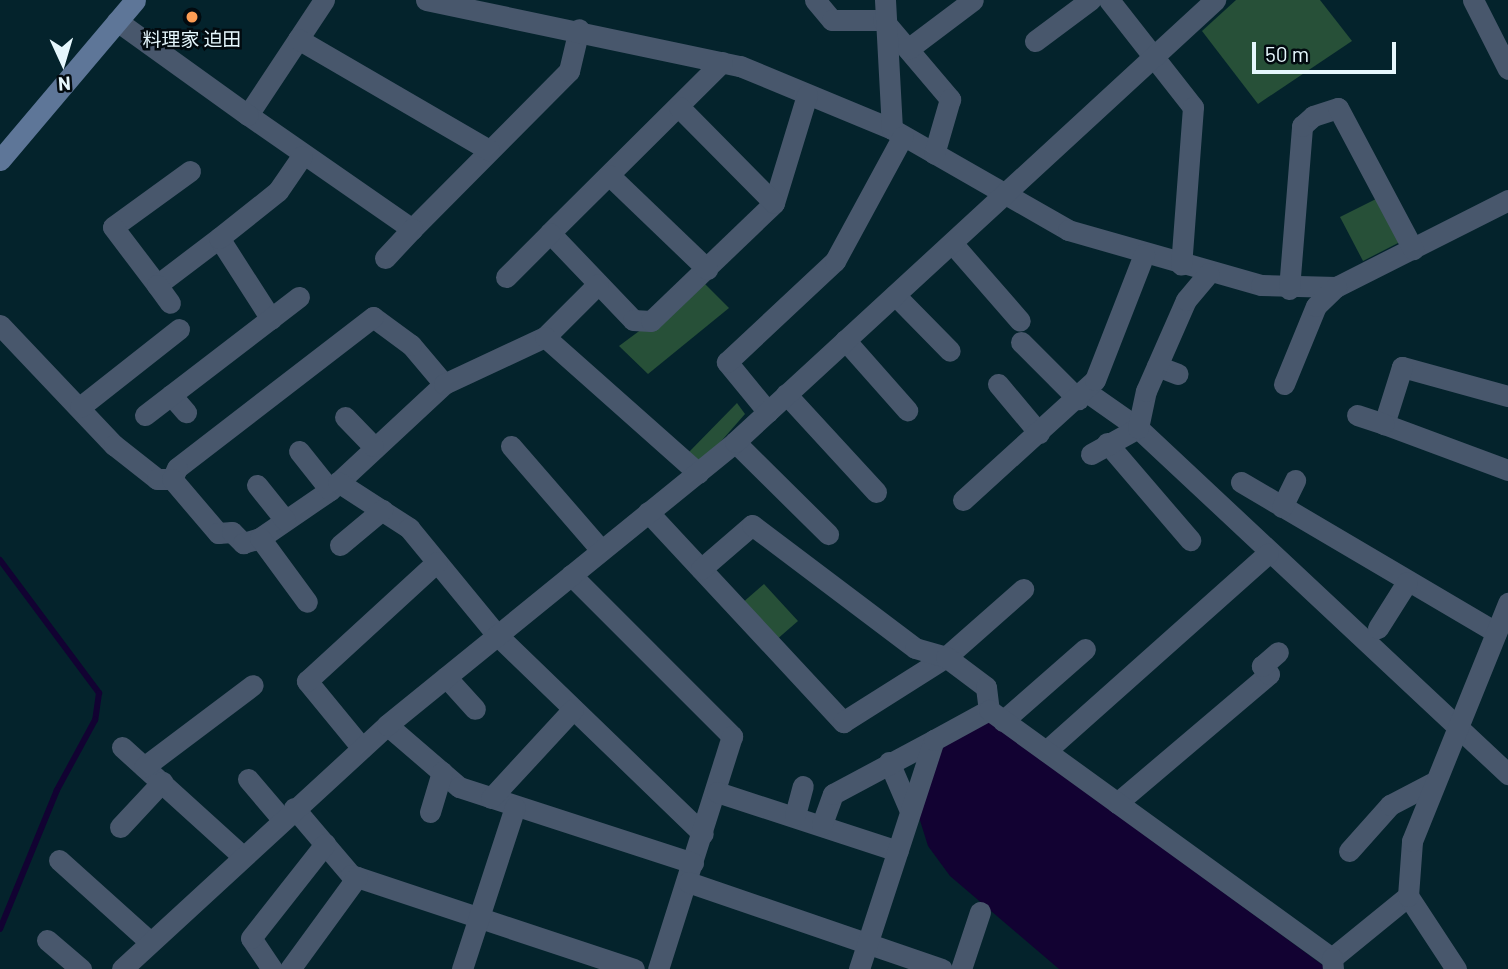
<!DOCTYPE html>
<html>
<head>
<meta charset="utf-8">
<style>
  body { margin:0 }
  #map { position:relative; width:1508px; height:969px; overflow:hidden; background:#04232c; font-family:Barlow,"Noto Sans JP",sans-serif }
  div>[style] { position:absolute }
  [style*='--x'] { left:calc(var(--x)*1px); top:calc(var(--y)*1px); width:calc(var(--w)*1px); rotate:calc(var(--a)*1deg) }
  .green>* { inset:0; background:#275038 }
  .water>* { inset:0; background:#120232 }
  .stream>* { height:6px; margin:-3px; padding:0 3px; transform-origin:3px; border-radius:3px; background:#120232 }
  .minor>* { height:21px; margin:-10.5px; padding:0 10.5px; transform-origin:10.5px; border-radius:10.5px; background:#48576c }
  .secondary>* { height:21px; margin:-10.5px; padding:0 10.5px; transform-origin:10.5px; border-radius:10.5px; background:#5e7698 }
  .dots>* { width:19px; height:19px; translate:-50% -50%; box-sizing:border-box; border:4px solid #020a0f; border-radius:50% }
  span { translate:-50% -50%; white-space:nowrap; text-align:center; line-height:1.15; -webkit-text-stroke:5px #020a0f; paint-order:stroke }
  .poi-label { font-size:19px; color:#e6f7fd }
  .north { position:absolute; left:28px; top:28px; width:70px; height:70px; -webkit-text-stroke:5px #020a0f; paint-order:stroke; rotate:176deg; font-size:19px; font-weight:700; line-height:28px; text-align:center; color:#e6f7fd }
  .north::after { content:''; display:block; margin:auto; width:24px; height:32px; background:#e6f7fd; clip-path:polygon(50% 0,100% 100%,50% 72%,0 100%) }
  .scale { position:absolute; left:1252px; top:42px; width:144px; height:32px; box-sizing:border-box; border:4px solid #e6f7fd; border-top:0; padding-left:9px; font-size:21px; line-height:24px; white-space:nowrap; color:#e6f7fd; -webkit-text-stroke:5px #020a0f; paint-order:stroke }
</style>
</head>
<body>
<div id="map">
  <div class="green">
    <div style="clip-path:polygon(1236px 0,1320px 0,1352px 41px,1258px 104px,1202px 31px)"></div>
    <div style="clip-path:polygon(1378px 198px,1400px 242px,1363px 261px,1340px 217px)"></div>
    <div style="clip-path:polygon(704px 283px,729px 308px,648px 374px,619px 346px)"></div>
    <div style="clip-path:polygon(737px 403px,745px 414px,702px 463px,689px 452px)"></div>
    <div style="clip-path:polygon(764px 584px,798px 621px,775px 641px,741px 604px)"></div>
  </div>
  <div class="water">
    <div style="clip-path:polygon(979px 722px,990px 722px,1328px 969px,1059px 969px,950px 876px,928px 846px,918px 814px,944px 742px)"></div>
  </div>
  <div class="stream">
    <div style="--x:0;--y:560;--w:166;--a:53.3"></div>
    <div style="--x:99;--y:693;--w:27;--a:98"></div>
    <div style="--x:95;--y:720;--w:80;--a:118.5"></div>
    <div style="--x:57;--y:790;--w:150;--a:112.3"></div>
  </div>
  <div class="minor">
    <div style="--x:324;--y:0;--w:138;--a:123.5"></div>
    <div style="--x:248;--y:115;--w:200;--a:34.8"></div>
    <div style="--x:412;--y:229;--w:223;--a:-45.2"></div>
    <div style="--x:569;--y:71;--w:43;--a:-76.6"></div>
    <div style="--x:426;--y:0;--w:321;--a:11.9"></div>
    <div style="--x:740;--y:66;--w:165;--a:22.5"></div>
    <div style="--x:892;--y:129;--w:203;--a:29.8"></div>
    <div style="--x:1068;--y:230;--w:201;--a:15.9"></div>
    <div style="--x:1261;--y:285;--w:75;--a:1.5"></div>
    <div style="--x:1336;--y:287;--w:193;--a:-26.8"></div>
    <div style="--x:815;--y:0;--w:26;--a:50"></div>
    <div style="--x:832;--y:20;--w:51;--a:0"></div>
    <div style="--x:883;--y:20;--w:104;--a:49.7"></div>
    <div style="--x:950;--y:99;--w:57;--a:106.2"></div>
    <div style="--x:885;--y:0;--w:129;--a:86.9"></div>
    <div style="--x:1109;--y:0;--w:136;--a:51.9"></div>
    <div style="--x:1193;--y:107;--w:158;--a:94.3"></div>
    <div style="--x:1473;--y:0;--w:77;--a:63.1"></div>
    <div style="--x:117;--y:21;--w:161;--a:35.7"></div>
    <div style="--x:298;--y:39;--w:221;--a:30.2"></div>
    <div style="--x:1035;--y:41;--w:69;--a:-36.7"></div>
    <div style="--x:908;--y:49;--w:81;--a:-37"></div>
    <div style="--x:722;--y:62;--w:243;--a:135.2"></div>
    <div style="--x:550;--y:233;--w:120;--a:46.3"></div>
    <div style="--x:633;--y:320;--w:18;--a:3"></div>
    <div style="--x:651;--y:321;--w:170;--a:-43.8"></div>
    <div style="--x:774;--y:203;--w:113;--a:-73"></div>
    <div style="--x:679;--y:107;--w:135;--a:45.3"></div>
    <div style="--x:190;--y:171;--w:95;--a:144"></div>
    <div style="--x:113;--y:227;--w:73;--a:52.8"></div>
    <div style="--x:157;--y:285;--w:78;--a:-37.2"></div>
    <div style="--x:609;--y:175;--w:136;--a:43.8"></div>
    <div style="--x:952;--y:243;--w:103;--a:48.9"></div>
    <div style="--x:385;--y:258;--w:40;--a:-47"></div>
    <div style="--x:506;--y:277;--w:62;--a:-45"></div>
    <div style="--x:157;--y:285;--w:22;--a:54"></div>
    <div style="--x:1289;--y:289;--w:164;--a:-85.4"></div>
    <div style="--x:1302;--y:126;--w:15;--a:-42"></div>
    <div style="--x:1313;--y:116;--w:26;--a:-18"></div>
    <div style="--x:1338;--y:108;--w:160;--a:62"></div>
    <div style="--x:895;--y:295;--w:78;--a:45.5"></div>
    <div style="--x:271;--y:319;--w:96;--a:-122.7"></div>
    <div style="--x:219;--y:238;--w:75;--a:-38.5"></div>
    <div style="--x:278;--y:191;--w:42;--a:-55.6"></div>
    <div style="--x:0;--y:325;--w:166;--a:46.5"></div>
    <div style="--x:114;--y:445;--w:55;--a:38.3"></div>
    <div style="--x:157;--y:479;--w:15;--a:0"></div>
    <div style="--x:545;--y:337;--w:75;--a:-45"></div>
    <div style="--x:845;--y:340;--w:94;--a:48.5"></div>
    <div style="--x:1021;--y:342;--w:81;--a:45"></div>
    <div style="--x:1157;--y:366;--w:22;--a:21"></div>
    <div style="--x:444;--y:384;--w:51;--a:-130.2"></div>
    <div style="--x:411;--y:345;--w:47;--a:-143.6"></div>
    <div style="--x:373;--y:317;--w:247;--a:142.4"></div>
    <div style="--x:177;--y:468;--w:12;--a:114"></div>
    <div style="--x:172;--y:479;--w:71;--a:49.6"></div>
    <div style="--x:218;--y:533;--w:14;--a:-4"></div>
    <div style="--x:232;--y:532;--w:16;--a:45"></div>
    <div style="--x:243;--y:543;--w:18;--a:-16"></div>
    <div style="--x:260;--y:538;--w:85;--a:-34.4"></div>
    <div style="--x:330;--y:490;--w:156;--a:-42.9"></div>
    <div style="--x:444;--y:384;--w:111;--a:-25"></div>
    <div style="--x:545;--y:337;--w:205;--a:41.6"></div>
    <div style="--x:998;--y:384;--w:64;--a:50.1"></div>
    <div style="--x:1284;--y:384;--w:84;--a:-67.7"></div>
    <div style="--x:1316;--y:306;--w:28;--a:-44"></div>
    <div style="--x:1084;--y:390;--w:66;--a:35.1"></div>
    <div style="--x:1138;--y:428;--w:507;--a:43.08"></div>
    <div style="--x:786;--y:394;--w:133;--a:47.4"></div>
    <div style="--x:171;--y:395;--w:23;--a:49"></div>
    <div style="--x:1508;--y:396;--w:110;--a:-164.7"></div>
    <div style="--x:1402;--y:367;--w:60;--a:107.5"></div>
    <div style="--x:1384;--y:424;--w:132;--a:20.4"></div>
    <div style="--x:80;--y:407;--w:126;--a:-38.2"></div>
    <div style="--x:768;--y:412;--w:65;--a:-129.4"></div>
    <div style="--x:727;--y:362;--w:148;--a:-43.1"></div>
    <div style="--x:835;--y:261;--w:142;--a:-61.5"></div>
    <div style="--x:145;--y:415;--w:194;--a:-37.5"></div>
    <div style="--x:1357;--y:415;--w:28;--a:18"></div>
    <div style="--x:345;--y:417;--w:40;--a:46"></div>
    <div style="--x:735;--y:442;--w:131;--a:44.7"></div>
    <div style="--x:1107;--y:443;--w:128;--a:49.4"></div>
    <div style="--x:511;--y:446;--w:138;--a:49.1"></div>
    <div style="--x:299;--y:451;--w:50;--a:51.5"></div>
    <div style="--x:1091;--y:454;--w:54;--a:-29"></div>
    <div style="--x:1138;--y:428;--w:38;--a:-78"></div>
    <div style="--x:1146;--y:391;--w:99;--a:-66.3"></div>
    <div style="--x:1186;--y:300;--w:35;--a:-50"></div>
    <div style="--x:338;--y:482;--w:85;--a:32.9"></div>
    <div style="--x:409;--y:528;--w:139;--a:50.6"></div>
    <div style="--x:497;--y:635;--w:286;--a:44"></div>
    <div style="--x:1241;--y:482;--w:296;--a:30.5"></div>
    <div style="--x:257;--y:485;--w:45;--a:51.3"></div>
    <div style="--x:963;--y:500;--w:178;--a:-42.3"></div>
    <div style="--x:1095;--y:380;--w:135;--a:-68.7"></div>
    <div style="--x:1282;--y:507;--w:30;--a:-64"></div>
    <div style="--x:648;--y:512;--w:287;--a:47.1"></div>
    <div style="--x:843;--y:722;--w:122;--a:-32.3"></div>
    <div style="--x:946;--y:657;--w:103;--a:-41.4"></div>
    <div style="--x:260;--y:538;--w:79;--a:53.7"></div>
    <div style="--x:340;--y:545;--w:55;--a:-39.8"></div>
    <div style="--x:701;--y:569;--w:67;--a:-40.8"></div>
    <div style="--x:752;--y:525;--w:204;--a:37"></div>
    <div style="--x:915;--y:648;--w:32;--a:16"></div>
    <div style="--x:946;--y:657;--w:50;--a:36.9"></div>
    <div style="--x:986;--y:687;--w:23;--a:83"></div>
    <div style="--x:571;--y:575;--w:228;--a:45"></div>
    <div style="--x:732;--y:736;--w:244;--a:107.6"></div>
    <div style="--x:1378;--y:628;--w:54;--a:-57.8"></div>
    <div style="--x:446;--y:677;--w:43;--a:47.8"></div>
    <div style="--x:1003;--y:721;--w:109;--a:-41.3"></div>
    <div style="--x:387;--y:725;--w:95;--a:40.7"></div>
    <div style="--x:459;--y:787;--w:246;--a:18"></div>
    <div style="--x:122;--y:747;--w:162;--a:42.2"></div>
    <div style="--x:362;--y:748;--w:87;--a:-129.4"></div>
    <div style="--x:307;--y:681;--w:176;--a:-42.5"></div>
    <div style="--x:1046;--y:751;--w:297;--a:-41.7"></div>
    <div style="--x:889;--y:762;--w:53;--a:66.8"></div>
    <div style="--x:144;--y:767;--w:136;--a:-37"></div>
    <div style="--x:248;--y:779;--w:52;--a:49.6"></div>
    <div style="--x:717;--y:792;--w:190;--a:18.1"></div>
    <div style="--x:491;--y:798;--w:121;--a:-47.3"></div>
    <div style="--x:1117;--y:803;--w:199;--a:-40.3"></div>
    <div style="--x:1269;--y:674;--w:11;--a:-131"></div>
    <div style="--x:1262;--y:666;--w:21;--a:-41"></div>
    <div style="--x:294;--y:808;--w:88;--a:49.6"></div>
    <div style="--x:351;--y:875;--w:298;--a:18.4"></div>
    <div style="--x:430;--y:812;--w:42;--a:-73.3"></div>
    <div style="--x:795;--y:815;--w:30;--a:-75"></div>
    <div style="--x:822;--y:824;--w:32;--a:-70"></div>
    <div style="--x:833;--y:794;--w:115;--a:-28.1"></div>
    <div style="--x:120;--y:827;--w:62;--a:-47"></div>
    <div style="--x:1349;--y:851;--w:62;--a:-48.3"></div>
    <div style="--x:1390;--y:805;--w:47;--a:-27.6"></div>
    <div style="--x:59;--y:860;--w:122;--a:42"></div>
    <div style="--x:688;--y:882;--w:268;--a:18.9"></div>
    <div style="--x:47;--y:940;--w:45;--a:40.5"></div>
    <div style="--x:1332;--y:958;--w:98;--a:-39.2"></div>
    <div style="--x:122;--y:969;--w:360;--a:-42.6"></div>
    <div style="--x:387;--y:725;--w:449;--a:-39.1"></div>
    <div style="--x:735;--y:442;--w:653;--a:-42.64"></div>
    <div style="--x:272;--y:969;--w:37;--a:-124"></div>
    <div style="--x:251;--y:938;--w:120;--a:-51.8"></div>
    <div style="--x:290;--y:969;--w:114;--a:-53.9"></div>
    <div style="--x:462;--y:969;--w:170;--a:-71.9"></div>
    <div style="--x:859;--y:969;--w:241;--a:-71.9"></div>
    <div style="--x:934;--y:740;--w:63;--a:-28.6"></div>
    <div style="--x:989;--y:710;--w:423;--a:35.9"></div>
    <div style="--x:1332;--y:958;--w:11;--a:85"></div>
    <div style="--x:961;--y:969;--w:60;--a:-71.6"></div>
    <div style="--x:1456;--y:969;--w:87;--a:-123.3"></div>
    <div style="--x:1408;--y:896;--w:55;--a:-85.8"></div>
    <div style="--x:1412;--y:841;--w:257;--a:-68"></div>
  </div>
  <div class="secondary">
    <div style="--x:0;--y:160;--w:209;--a:-49.8"></div>
  </div>
  <div class="dots">
    <div style="left:192px;top:17px;background:#fd9d54"></div>
  </div>
  <div class="poi-label">
    <span style="left:192px;top:39px">料理家 迫田</span>
  </div>
  <div class="north">N</div>
  <div class="scale">50 m</div>
</div>
</body>
</html>
